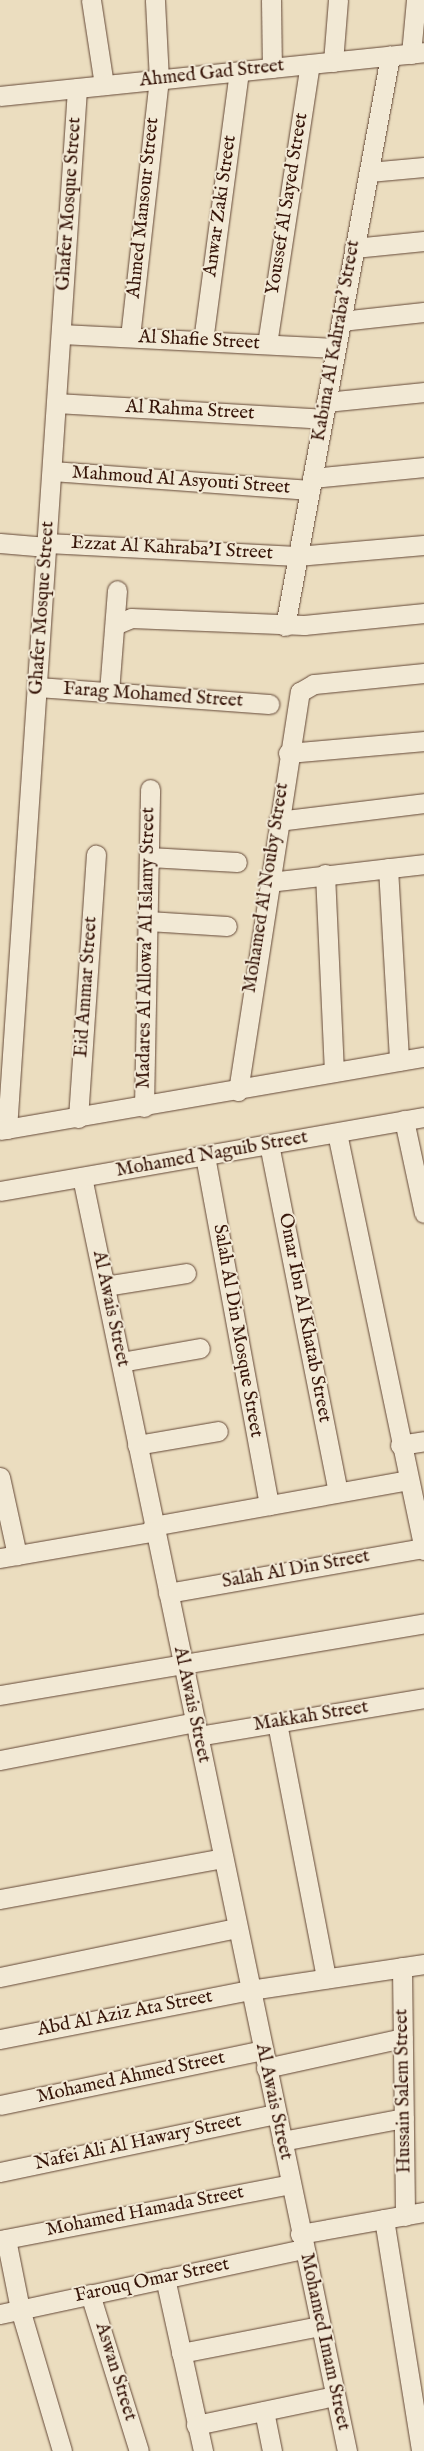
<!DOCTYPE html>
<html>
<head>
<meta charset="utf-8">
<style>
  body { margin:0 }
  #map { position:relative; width:424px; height:2451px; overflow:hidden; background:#ebddbf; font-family:"IM FELL English",serif }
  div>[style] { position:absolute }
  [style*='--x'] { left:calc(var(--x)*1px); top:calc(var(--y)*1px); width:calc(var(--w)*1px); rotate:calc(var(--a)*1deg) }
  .roads { filter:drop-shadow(0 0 1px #644837) drop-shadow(0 0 1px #644837) }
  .minor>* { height:19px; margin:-9.5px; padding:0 9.5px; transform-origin:9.5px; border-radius:9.5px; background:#f2e9d5 }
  span { translate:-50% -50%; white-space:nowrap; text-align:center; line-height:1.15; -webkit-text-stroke:4px #f2e9d5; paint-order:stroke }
  .street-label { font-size:19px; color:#37160a }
</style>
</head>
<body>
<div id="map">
  <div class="roads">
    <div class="minor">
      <div style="--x:91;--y:0;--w:86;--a:81.3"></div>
      <div style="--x:271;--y:0;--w:68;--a:89.2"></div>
      <div style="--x:411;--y:54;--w:54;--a:-84.7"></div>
      <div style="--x:333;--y:62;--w:62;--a:-85.4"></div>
      <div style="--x:0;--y:96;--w:426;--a:-5.9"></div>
      <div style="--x:369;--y:172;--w:55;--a:-5.2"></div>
      <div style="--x:354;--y:248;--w:70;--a:-5.7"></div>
      <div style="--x:341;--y:321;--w:83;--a:-6.2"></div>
      <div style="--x:61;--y:334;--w:275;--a:2.9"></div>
      <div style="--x:130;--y:337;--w:259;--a:-83.6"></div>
      <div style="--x:159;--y:80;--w:80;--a:-92.9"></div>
      <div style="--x:203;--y:341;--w:271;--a:-82.4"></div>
      <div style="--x:267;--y:344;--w:283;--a:-81.3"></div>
      <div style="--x:326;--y:402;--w:99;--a:-5.8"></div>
      <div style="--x:56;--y:403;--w:267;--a:3.4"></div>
      <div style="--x:52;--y:471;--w:259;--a:4.2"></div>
      <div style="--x:312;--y:478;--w:113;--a:-5.6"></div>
      <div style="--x:0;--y:543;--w:47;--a:4.9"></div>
      <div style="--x:47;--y:543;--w:250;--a:3"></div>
      <div style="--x:297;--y:556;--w:127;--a:-5"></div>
      <div style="--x:117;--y:624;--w:15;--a:-23"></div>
      <div style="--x:131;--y:618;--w:173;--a:2.3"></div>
      <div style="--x:304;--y:625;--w:121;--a:-5.7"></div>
      <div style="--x:285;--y:626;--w:580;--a:-79.56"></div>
      <div style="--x:37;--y:687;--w:233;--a:4.2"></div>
      <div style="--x:109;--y:692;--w:102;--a:-85.5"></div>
      <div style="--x:288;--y:753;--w:137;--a:-5"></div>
      <div style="--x:278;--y:821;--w:147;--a:-7"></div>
      <div style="--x:149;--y:857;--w:88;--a:3.3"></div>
      <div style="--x:388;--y:868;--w:193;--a:86.7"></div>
      <div style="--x:325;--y:874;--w:198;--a:87.4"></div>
      <div style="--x:269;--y:882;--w:156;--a:-6.6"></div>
      <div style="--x:148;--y:921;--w:79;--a:3.6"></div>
      <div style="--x:238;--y:1091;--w:404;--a:-81.2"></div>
      <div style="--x:300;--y:692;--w:16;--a:-30"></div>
      <div style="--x:314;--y:684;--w:111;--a:-5.7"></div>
      <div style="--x:144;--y:1107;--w:318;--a:-88.9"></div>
      <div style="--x:78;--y:1118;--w:264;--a:-86.1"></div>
      <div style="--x:404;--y:1120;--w:95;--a:77.9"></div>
      <div style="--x:7;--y:1129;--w:1043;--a:-86.15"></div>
      <div style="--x:0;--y:1130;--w:430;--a:-9.8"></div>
      <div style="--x:337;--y:1133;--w:426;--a:78.2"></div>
      <div style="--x:269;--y:1144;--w:355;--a:78.8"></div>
      <div style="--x:205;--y:1156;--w:355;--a:79.6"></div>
      <div style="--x:82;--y:1177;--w:1301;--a:78.25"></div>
      <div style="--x:0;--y:1191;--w:430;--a:-9.9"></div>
      <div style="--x:105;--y:1286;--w:82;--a:-9.1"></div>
      <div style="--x:121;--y:1362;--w:80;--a:-10"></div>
      <div style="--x:137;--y:1445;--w:82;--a:-9.8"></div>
      <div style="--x:400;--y:1445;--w:24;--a:-9"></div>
      <div style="--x:0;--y:1477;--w:80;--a:77.7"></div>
      <div style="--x:153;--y:1526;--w:259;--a:-10.2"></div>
      <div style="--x:0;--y:1558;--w:158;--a:-9.8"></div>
      <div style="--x:168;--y:1593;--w:259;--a:-10"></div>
      <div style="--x:0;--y:1695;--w:430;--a:-9.6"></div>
      <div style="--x:277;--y:1723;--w:260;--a:79.1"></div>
      <div style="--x:198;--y:1736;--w:229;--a:-9.5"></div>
      <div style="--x:0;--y:1760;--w:199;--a:-11"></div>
      <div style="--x:0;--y:1899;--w:227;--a:-10.4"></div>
      <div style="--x:402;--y:1967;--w:249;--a:89.3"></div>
      <div style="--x:0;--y:1977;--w:242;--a:-11.7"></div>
      <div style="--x:0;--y:2039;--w:255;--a:-11.1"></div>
      <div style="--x:250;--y:1990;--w:176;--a:-8.5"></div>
      <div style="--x:266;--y:2068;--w:140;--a:-12.4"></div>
      <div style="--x:0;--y:2105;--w:269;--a:-11.8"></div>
      <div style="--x:282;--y:2141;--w:124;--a:-10.7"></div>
      <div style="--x:0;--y:2172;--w:282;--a:-11.9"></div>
      <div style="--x:384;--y:2219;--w:235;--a:80.9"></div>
      <div style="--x:300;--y:2234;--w:126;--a:-10.1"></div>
      <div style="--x:6;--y:2239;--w:71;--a:78.7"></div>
      <div style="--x:20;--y:2309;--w:148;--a:73.5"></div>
      <div style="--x:0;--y:2240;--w:295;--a:-10.9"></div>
      <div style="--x:165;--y:2278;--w:177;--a:77.6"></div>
      <div style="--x:90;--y:2294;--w:164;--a:72.7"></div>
      <div style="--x:0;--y:2314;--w:311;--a:-12.1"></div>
      <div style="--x:181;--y:2353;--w:142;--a:-11"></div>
      <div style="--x:264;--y:2411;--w:41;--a:78.7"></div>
      <div style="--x:196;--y:2425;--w:142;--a:-11.8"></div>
    </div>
  </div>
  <div class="street-label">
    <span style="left:212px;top:74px;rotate:-6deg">Ahmed Gad Street</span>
    <span style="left:70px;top:204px;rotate:-86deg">Ghafer Mosque Street</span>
    <span style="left:288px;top:204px;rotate:-81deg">Youssef Al Sayed Street</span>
    <span style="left:221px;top:206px;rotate:-82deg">Anwar Zaki Street</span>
    <span style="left:144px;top:208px;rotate:-84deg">Ahmed Mansour Street</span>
    <span style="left:199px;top:341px;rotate:3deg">Al Shafie Street</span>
    <span style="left:337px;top:341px;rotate:-80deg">Kabina Al Kahraba' Street</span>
    <span style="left:190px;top:411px;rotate:3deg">Al Rahma Street</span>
    <span style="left:181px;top:481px;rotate:4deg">Mahmoud Al Asyouti Street</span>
    <span style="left:172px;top:549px;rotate:3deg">Ezzat Al Kahraba'I Street</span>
    <span style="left:43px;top:608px;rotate:-86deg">Ghafer Mosque Street</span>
    <span style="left:153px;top:696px;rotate:4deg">Farag Mohamed Street</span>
    <span style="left:267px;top:888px;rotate:-81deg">Mohamed Al Nouby Street</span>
    <span style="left:147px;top:948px;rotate:-89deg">Madares Al Allowa' Al Islamy Street</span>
    <span style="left:87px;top:987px;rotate:-86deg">Eid Ammar Street</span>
    <span style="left:212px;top:1155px;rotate:-10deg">Mohamed Naguib Street</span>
    <span style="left:110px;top:1309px;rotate:78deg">Al Awais Street</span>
    <span style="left:304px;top:1318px;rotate:79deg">Omar Ibn Al Khatab Street</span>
    <span style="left:237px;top:1331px;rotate:80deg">Salah Al Din Mosque Street</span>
    <span style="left:296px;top:1570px;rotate:-10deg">Salah Al Din Street</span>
    <span style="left:191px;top:1705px;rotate:78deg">Al Awais Street</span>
    <span style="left:311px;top:1717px;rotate:-9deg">Makkah Street</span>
    <span style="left:125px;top:2014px;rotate:-11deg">Abd Al Aziz Ata Street</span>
    <span style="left:131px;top:2078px;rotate:-12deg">Mohamed Ahmed Street</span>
    <span style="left:404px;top:2091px;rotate:-91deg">Hussain Salem Street</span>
    <span style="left:273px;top:2102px;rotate:78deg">Al Awais Street</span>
    <span style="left:138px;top:2143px;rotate:-12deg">Nafei Ali Al Hawary Street</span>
    <span style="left:145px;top:2212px;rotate:-11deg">Mohamed Hamada Street</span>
    <span style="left:152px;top:2281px;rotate:-12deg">Farouq Omar Street</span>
    <span style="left:324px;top:2342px;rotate:78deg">Mohamed Imam Street</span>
    <span style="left:115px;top:2372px;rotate:73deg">Aswan Street</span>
  </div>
</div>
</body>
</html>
